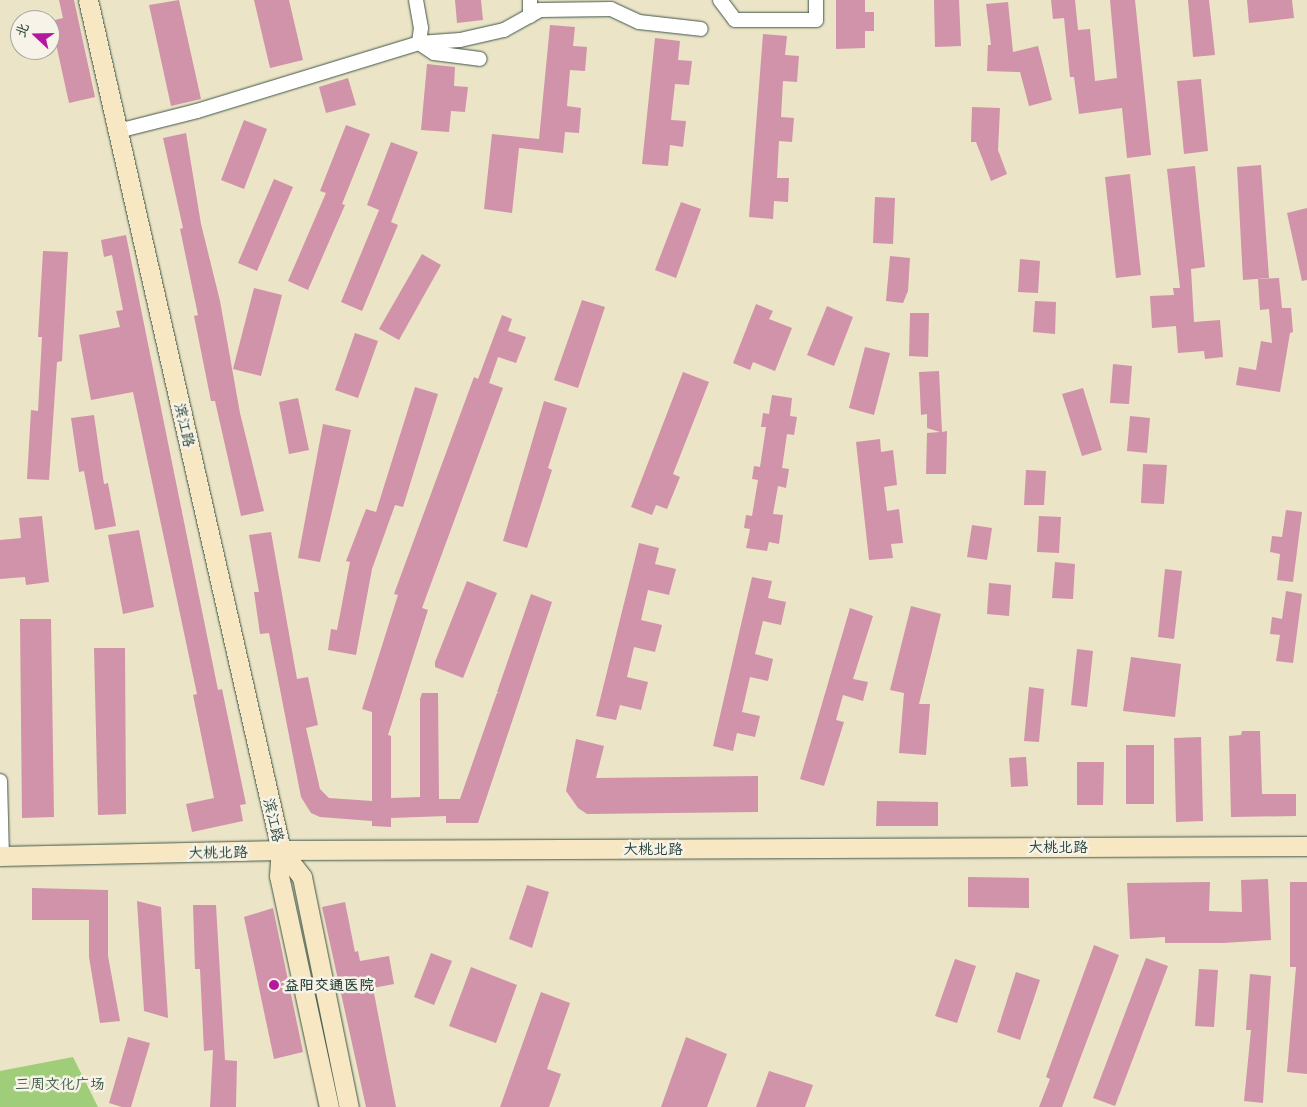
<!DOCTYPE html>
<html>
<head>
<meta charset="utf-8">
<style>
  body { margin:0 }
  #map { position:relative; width:1307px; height:1107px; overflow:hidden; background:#ebe4c6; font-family:Mali,"LXGW WenKai TC",sans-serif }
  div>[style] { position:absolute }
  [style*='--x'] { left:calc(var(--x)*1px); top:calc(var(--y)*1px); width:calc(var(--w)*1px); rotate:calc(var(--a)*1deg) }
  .green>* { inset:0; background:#9fcd7a }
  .building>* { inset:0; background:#d093aa }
  .roads { filter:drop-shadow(0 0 1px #3e564a) drop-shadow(0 0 1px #3e564a) }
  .street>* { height:14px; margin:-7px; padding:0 7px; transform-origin:7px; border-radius:7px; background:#fff }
  .secondary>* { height:19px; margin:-9.5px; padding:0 9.5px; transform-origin:9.5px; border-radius:9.5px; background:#f8e7c3 }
  .dots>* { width:14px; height:14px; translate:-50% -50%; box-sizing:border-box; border:2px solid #f7f3e8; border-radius:50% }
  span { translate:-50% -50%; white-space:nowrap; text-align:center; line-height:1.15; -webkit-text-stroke:5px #f7f3e8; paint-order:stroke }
  .street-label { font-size:15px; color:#1f3d34 }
  .poi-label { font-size:15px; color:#1f3d34; font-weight:700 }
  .left { translate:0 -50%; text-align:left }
  .park-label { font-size:15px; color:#395a42 }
  .north { position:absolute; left:10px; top:10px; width:50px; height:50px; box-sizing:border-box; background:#f7f3e8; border:1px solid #a1aaa0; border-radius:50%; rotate:291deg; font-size:14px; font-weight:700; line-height:20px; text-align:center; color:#1f3d34 }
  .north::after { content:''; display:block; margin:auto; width:18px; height:22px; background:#b5179e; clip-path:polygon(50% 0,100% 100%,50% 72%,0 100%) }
</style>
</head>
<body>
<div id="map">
  <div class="green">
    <div style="clip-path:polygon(73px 1057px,98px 1107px,0 1107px,0 1071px)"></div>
  </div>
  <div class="building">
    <div style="clip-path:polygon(59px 0,74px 0,95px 97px,69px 103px,51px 21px,63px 18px)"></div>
    <div style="clip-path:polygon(179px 0,201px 99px,171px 106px,149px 5px)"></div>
    <div style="clip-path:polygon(254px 0,289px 0,303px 60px,270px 68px)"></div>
    <div style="clip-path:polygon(455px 0,481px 0,483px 20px,457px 23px)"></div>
    <div style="clip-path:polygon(836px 0,865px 0,865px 12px,874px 12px,874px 31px,865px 31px,865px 48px,836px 49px)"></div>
    <div style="clip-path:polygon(934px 0,959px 0,961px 46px,935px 47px)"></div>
    <div style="clip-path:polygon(1051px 0,1075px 0,1078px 30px,1090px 29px,1095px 81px,1117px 78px,1110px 0,1135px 0,1151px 155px,1127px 158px,1122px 108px,1079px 114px,1074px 77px,1070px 77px,1064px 18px,1053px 19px)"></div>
    <div style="clip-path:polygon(1188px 0,1209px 0,1215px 55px,1193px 57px)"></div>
    <div style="clip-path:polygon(1247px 0,1292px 0,1294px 18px,1249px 23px)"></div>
    <div style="clip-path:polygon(1008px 2px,1013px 52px,1038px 46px,1052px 100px,1029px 106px,1020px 72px,987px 71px,988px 45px,991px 45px,986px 4px)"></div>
    <div style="clip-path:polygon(550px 25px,575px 27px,573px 46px,587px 47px,585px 71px,570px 70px,567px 106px,581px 108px,579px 133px,565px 132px,563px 153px,519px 148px,512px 213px,484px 209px,492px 134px,539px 139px)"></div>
    <div style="clip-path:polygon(763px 34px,787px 36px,785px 55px,799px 56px,797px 82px,783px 81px,781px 117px,794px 118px,792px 142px,779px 141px,777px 178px,789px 178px,788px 202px,774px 201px,773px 219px,749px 217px)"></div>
    <div style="clip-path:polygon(655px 38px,680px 41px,678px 60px,692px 61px,689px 85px,675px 84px,671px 120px,686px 121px,683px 147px,670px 145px,668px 166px,642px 164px)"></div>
    <div style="clip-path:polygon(427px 64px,455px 67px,454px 86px,468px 87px,465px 112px,451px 111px,449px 132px,421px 130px)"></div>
    <div style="clip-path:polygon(348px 78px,356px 105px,326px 113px,319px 87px)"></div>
    <div style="clip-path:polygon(1201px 79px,1208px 151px,1184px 154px,1177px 81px)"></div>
    <div style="clip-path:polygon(972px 107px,1000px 108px,998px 150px,1007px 174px,991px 181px,976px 142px,971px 142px)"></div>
    <div style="clip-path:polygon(244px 120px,267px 129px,244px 189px,221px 180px)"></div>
    <div style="clip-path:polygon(346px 125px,370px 134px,342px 204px,345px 205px,308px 290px,288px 281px,326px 193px,320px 191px)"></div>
    <div style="clip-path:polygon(186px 133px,201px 224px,220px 301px,240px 413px,264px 511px,241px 516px,215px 401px,211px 401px,194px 316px,198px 315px,180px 229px,183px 228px,163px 138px)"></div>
    <div style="clip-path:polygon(391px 142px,418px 152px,391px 222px,398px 225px,362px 311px,341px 302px,379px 210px,367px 205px)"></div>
    <div style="clip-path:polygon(1261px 165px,1269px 278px,1243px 280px,1237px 167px)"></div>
    <div style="clip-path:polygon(1195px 166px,1205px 267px,1191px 269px,1194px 322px,1220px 320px,1223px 357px,1205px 359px,1204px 351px,1178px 353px,1176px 326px,1152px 328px,1150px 296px,1174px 295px,1173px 288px,1180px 288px,1167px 169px)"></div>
    <div style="clip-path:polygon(1130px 174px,1141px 275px,1116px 278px,1105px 177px)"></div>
    <div style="clip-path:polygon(274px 179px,293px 187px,257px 271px,238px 263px)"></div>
    <div style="clip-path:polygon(875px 197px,895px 198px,893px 244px,873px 243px)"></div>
    <div style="clip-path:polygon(681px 202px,701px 209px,676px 278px,655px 270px)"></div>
    <div style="clip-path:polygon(1307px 208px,1307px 280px,1302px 281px,1287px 213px)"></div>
    <div style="clip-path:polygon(126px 235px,218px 690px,222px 689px,246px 804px,240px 805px,243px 821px,192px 832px,186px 804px,214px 798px,193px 695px,197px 694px,133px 392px,91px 400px,79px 335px,120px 327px,116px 311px,123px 310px,112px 255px,104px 257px,101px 240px)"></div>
    <div style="clip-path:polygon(43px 251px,68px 252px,62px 361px,57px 362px,49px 480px,27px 479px,31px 410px,38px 411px,42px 337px,38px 337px)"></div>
    <div style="clip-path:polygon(422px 254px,441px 265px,399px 340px,379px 329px)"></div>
    <div style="clip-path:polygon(890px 256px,910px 258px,908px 291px,903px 303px,886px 301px)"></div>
    <div style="clip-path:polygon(1020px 259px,1040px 261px,1038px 293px,1018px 292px)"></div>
    <div style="clip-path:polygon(1279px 278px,1282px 308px,1291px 308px,1293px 332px,1290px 333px,1280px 392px,1236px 385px,1239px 367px,1256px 370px,1261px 341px,1272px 343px,1269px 309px,1260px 310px,1258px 279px)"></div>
    <div style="clip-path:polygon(254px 288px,282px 295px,261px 376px,233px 369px)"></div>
    <div style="clip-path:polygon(582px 300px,605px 307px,578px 388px,554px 380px)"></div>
    <div style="clip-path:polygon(1035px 301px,1056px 302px,1055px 334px,1033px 332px)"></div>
    <div style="clip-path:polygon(756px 304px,773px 311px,769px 319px,792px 328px,775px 371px,753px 362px,750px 370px,733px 363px)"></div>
    <div style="clip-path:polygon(827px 306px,853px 317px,834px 366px,807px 355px)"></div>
    <div style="clip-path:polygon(910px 313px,929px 313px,928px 357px,909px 356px)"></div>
    <div style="clip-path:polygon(502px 315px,512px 319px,508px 331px,526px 337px,516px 363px,498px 357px,489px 383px,503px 388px,422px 608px,428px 610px,388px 735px,391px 736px,391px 798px,420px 797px,420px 699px,422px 693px,438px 693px,439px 799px,460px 799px,497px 693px,500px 693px,497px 692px,531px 594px,552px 602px,478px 823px,446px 823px,446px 816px,391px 818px,391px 827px,372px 826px,372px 821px,320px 817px,311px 813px,301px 797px,269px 633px,260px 634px,254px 592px,259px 592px,249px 535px,271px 532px,297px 679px,308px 677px,318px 725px,306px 728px,320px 789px,329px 798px,372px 801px,372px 712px,362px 709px,398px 595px,394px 594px,474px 377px,478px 379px)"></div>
    <div style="clip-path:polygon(355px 333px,378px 341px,358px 398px,335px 390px)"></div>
    <div style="clip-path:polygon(865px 347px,890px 353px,874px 415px,849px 408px)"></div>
    <div style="clip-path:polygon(1113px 364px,1132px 366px,1129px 404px,1110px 403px)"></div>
    <div style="clip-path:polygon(939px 371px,942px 432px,947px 431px,946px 474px,926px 474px,927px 433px,940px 432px,927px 428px,927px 414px,921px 415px,919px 372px)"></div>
    <div style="clip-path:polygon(683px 372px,709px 382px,673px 474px,680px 477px,667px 509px,656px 505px,652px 515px,631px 507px)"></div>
    <div style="clip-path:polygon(415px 387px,438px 394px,403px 507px,395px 505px,372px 569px,356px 655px,328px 650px,331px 629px,337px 630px,350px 562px,346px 561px,366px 509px,376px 512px)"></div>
    <div style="clip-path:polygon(1083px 388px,1102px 450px,1082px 456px,1062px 394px)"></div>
    <div style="clip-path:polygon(772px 395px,792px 398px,790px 416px,797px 417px,794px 435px,787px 434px,782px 468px,789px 469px,786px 488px,778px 486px,773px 514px,783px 515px,779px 544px,769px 542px,767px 551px,746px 548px,750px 529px,744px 528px,746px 515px,752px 516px,758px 480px,752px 479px,754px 466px,760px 467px,766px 427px,761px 427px,763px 413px,769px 414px)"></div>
    <div style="clip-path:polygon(298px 398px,309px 450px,289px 454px,279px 402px)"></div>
    <div style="clip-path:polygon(544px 401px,567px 408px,548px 468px,552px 470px,527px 548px,503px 541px)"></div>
    <div style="clip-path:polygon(94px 415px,104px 484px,108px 483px,116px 526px,95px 530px,84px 471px,79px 472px,71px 418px)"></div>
    <div style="clip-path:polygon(1130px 416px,1150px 418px,1147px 453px,1127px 451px)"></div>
    <div style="clip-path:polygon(323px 424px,351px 430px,320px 562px,298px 558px)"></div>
    <div style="clip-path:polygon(880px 439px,881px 452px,893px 450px,897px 485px,884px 487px,887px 511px,899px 509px,903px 543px,891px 544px,893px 558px,869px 560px,856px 442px)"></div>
    <div style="clip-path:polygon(1143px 464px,1167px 465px,1164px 504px,1141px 503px)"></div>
    <div style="clip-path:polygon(1026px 470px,1046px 471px,1044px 505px,1024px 505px)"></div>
    <div style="clip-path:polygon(1286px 510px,1302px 512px,1293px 582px,1277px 580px,1280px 554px,1270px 552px,1272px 536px,1282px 537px)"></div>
    <div style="clip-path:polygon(42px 516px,49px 582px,26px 585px,25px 577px,0 579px,0 540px,21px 538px,19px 518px)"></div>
    <div style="clip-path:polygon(1039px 516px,1061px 517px,1059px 553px,1037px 552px)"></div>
    <div style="clip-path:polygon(972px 525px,992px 528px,987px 560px,967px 557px)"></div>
    <div style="clip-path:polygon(139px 530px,154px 607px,123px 614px,108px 535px)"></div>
    <div style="clip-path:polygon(639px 543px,659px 548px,655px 564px,676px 569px,669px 595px,648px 590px,641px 620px,662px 625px,655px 652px,634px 647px,627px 677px,648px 682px,641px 710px,620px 705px,616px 720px,596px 716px)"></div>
    <div style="clip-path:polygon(1055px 562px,1075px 564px,1073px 599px,1052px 598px)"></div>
    <div style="clip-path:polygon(1165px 569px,1182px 571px,1174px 639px,1158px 637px)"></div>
    <div style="clip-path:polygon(752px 577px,772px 581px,768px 598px,786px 602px,781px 625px,763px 621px,755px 654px,773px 659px,768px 681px,750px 677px,742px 712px,760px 716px,755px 737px,737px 733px,733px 751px,713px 746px)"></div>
    <div style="clip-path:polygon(467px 581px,497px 593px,463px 678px,435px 667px,435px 662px)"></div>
    <div style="clip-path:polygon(989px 583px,1011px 585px,1009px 616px,987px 614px)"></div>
    <div style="clip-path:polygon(1286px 591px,1302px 594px,1293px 663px,1276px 661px,1280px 635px,1270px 634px,1272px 617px,1282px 619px)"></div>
    <div style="clip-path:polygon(911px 606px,941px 614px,919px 704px,930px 704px,926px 755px,899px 753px,904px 693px,890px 690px)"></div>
    <div style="clip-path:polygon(850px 608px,873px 616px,853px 679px,868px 682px,863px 701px,843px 695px,836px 720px,844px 722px,824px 786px,800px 779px)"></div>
    <div style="clip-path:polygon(20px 619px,51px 619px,54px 817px,22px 818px)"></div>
    <div style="clip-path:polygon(94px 648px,125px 648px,126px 814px,98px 815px)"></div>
    <div style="clip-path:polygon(1077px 649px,1093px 651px,1087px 707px,1071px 705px)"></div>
    <div style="clip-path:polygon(1131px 657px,1181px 664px,1175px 717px,1123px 711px)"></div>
    <div style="clip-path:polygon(1029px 687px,1044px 689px,1039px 742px,1024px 741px)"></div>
    <div style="clip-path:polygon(1242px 731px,1260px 731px,1262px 794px,1296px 794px,1296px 816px,1231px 817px,1229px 736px,1241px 735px)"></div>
    <div style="clip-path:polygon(1201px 737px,1203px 821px,1176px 822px,1174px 738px)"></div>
    <div style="clip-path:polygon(576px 739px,604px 746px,596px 778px,758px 776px,758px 812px,587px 814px,578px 808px,566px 791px)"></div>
    <div style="clip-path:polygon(1126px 745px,1154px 745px,1154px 804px,1126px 804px)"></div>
    <div style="clip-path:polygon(1026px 757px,1028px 786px,1011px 787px,1009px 758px)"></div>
    <div style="clip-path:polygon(1077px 762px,1104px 762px,1103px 805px,1077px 805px)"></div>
    <div style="clip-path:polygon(877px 801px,938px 802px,938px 826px,876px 826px)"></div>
    <div style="clip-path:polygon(968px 877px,1029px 878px,1029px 908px,968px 907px)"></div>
    <div style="clip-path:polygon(1268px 879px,1271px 940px,1223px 943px,1165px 943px,1165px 937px,1130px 939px,1127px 883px,1210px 882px,1209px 911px,1242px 912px,1241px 880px)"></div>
    <div style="clip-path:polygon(1290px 882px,1307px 882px,1307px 1074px,1287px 1072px,1296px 967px,1290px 967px)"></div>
    <div style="clip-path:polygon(527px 885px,549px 892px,532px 948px,509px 939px)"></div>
    <div style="clip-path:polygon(32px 888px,108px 890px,108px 956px,120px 1021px,100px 1023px,89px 957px,89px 920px,32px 920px)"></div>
    <div style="clip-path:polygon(137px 901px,161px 907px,168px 1018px,144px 1011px)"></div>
    <div style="clip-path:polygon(345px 902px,355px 952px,358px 951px,360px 961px,389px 956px,394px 984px,373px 988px,396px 1107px,366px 1107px,322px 907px)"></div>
    <div style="clip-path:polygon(193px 905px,216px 905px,225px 1060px,237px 1061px,236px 1107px,210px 1107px,213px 1050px,204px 1051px,200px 969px,195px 969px)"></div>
    <div style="clip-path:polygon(273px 908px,303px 1052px,274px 1059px,244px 917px)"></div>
    <div style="clip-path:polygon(1094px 945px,1119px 955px,1062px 1107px,1039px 1107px,1050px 1079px,1046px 1077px)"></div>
    <div style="clip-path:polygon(431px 953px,452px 961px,434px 1005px,414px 997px)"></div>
    <div style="clip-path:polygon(1146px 958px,1168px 966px,1115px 1106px,1093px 1098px)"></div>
    <div style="clip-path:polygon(955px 959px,976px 966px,957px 1023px,935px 1016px)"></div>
    <div style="clip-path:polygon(471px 967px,517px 985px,496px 1043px,449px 1026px)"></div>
    <div style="clip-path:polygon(1199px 969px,1218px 970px,1214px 1027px,1195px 1026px)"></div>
    <div style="clip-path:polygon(1016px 972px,1040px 980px,1020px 1040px,997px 1032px)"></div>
    <div style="clip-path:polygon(1250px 974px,1271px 976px,1263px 1103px,1244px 1101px,1251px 1030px,1246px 1030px)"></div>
    <div style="clip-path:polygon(541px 992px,570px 1003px,547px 1069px,561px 1074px,549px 1107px,500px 1107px)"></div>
    <div style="clip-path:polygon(128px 1037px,150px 1043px,131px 1107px,122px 1107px,109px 1103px)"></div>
    <div style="clip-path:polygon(686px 1037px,727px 1054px,707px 1107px,661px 1107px)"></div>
    <div style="clip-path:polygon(769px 1071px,813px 1085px,805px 1107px,756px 1107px)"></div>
  </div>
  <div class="roads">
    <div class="street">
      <div style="--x:416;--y:0;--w:28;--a:80"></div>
      <div style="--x:421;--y:28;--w:15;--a:98"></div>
      <div style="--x:419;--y:43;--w:18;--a:34"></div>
      <div style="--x:434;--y:53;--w:46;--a:7.4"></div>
      <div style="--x:720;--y:0;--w:25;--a:53"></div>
      <div style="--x:735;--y:20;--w:81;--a:0"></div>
      <div style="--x:816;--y:20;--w:20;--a:-90"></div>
      <div style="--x:530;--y:16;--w:16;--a:-90"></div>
      <div style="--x:118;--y:131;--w:81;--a:-14.2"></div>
      <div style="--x:197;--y:111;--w:232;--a:-17"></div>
      <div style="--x:419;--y:43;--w:41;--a:-4.2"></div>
      <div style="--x:460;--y:40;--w:45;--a:-12.8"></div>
      <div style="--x:504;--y:30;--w:41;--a:-29.1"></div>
      <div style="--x:540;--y:10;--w:71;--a:-0.8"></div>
      <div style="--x:611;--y:9;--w:31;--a:25"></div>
      <div style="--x:639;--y:22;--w:62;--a:6.4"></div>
      <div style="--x:0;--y:781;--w:75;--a:88.5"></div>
    </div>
    <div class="secondary">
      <div style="--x:88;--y:0;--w:872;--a:77.21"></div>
      <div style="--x:0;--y:856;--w:281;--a:-1.2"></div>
      <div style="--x:281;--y:850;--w:1026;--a:-0.22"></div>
      <div style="--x:329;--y:1107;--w:236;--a:-102.2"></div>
      <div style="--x:279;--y:876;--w:26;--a:-86"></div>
      <div style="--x:281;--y:850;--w:34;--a:52"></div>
      <div style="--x:302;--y:877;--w:235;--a:78.5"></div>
    </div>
  </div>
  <div class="dots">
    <div style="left:274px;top:985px;background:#b5179e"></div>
  </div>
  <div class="street-label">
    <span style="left:185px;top:425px;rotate:77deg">滨江路</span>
    <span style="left:274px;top:820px;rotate:77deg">滨江路</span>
    <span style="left:1058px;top:847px">大桃北路</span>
    <span style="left:653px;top:849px">大桃北路</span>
    <span style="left:218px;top:852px;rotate:-1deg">大桃北路</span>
  </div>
  <div class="poi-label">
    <span class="left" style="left:284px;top:985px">益阳交通医院</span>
  </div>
  <div class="park-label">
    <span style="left:60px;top:1084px">三周文化广场</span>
  </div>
  <div class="north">北</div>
</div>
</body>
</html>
